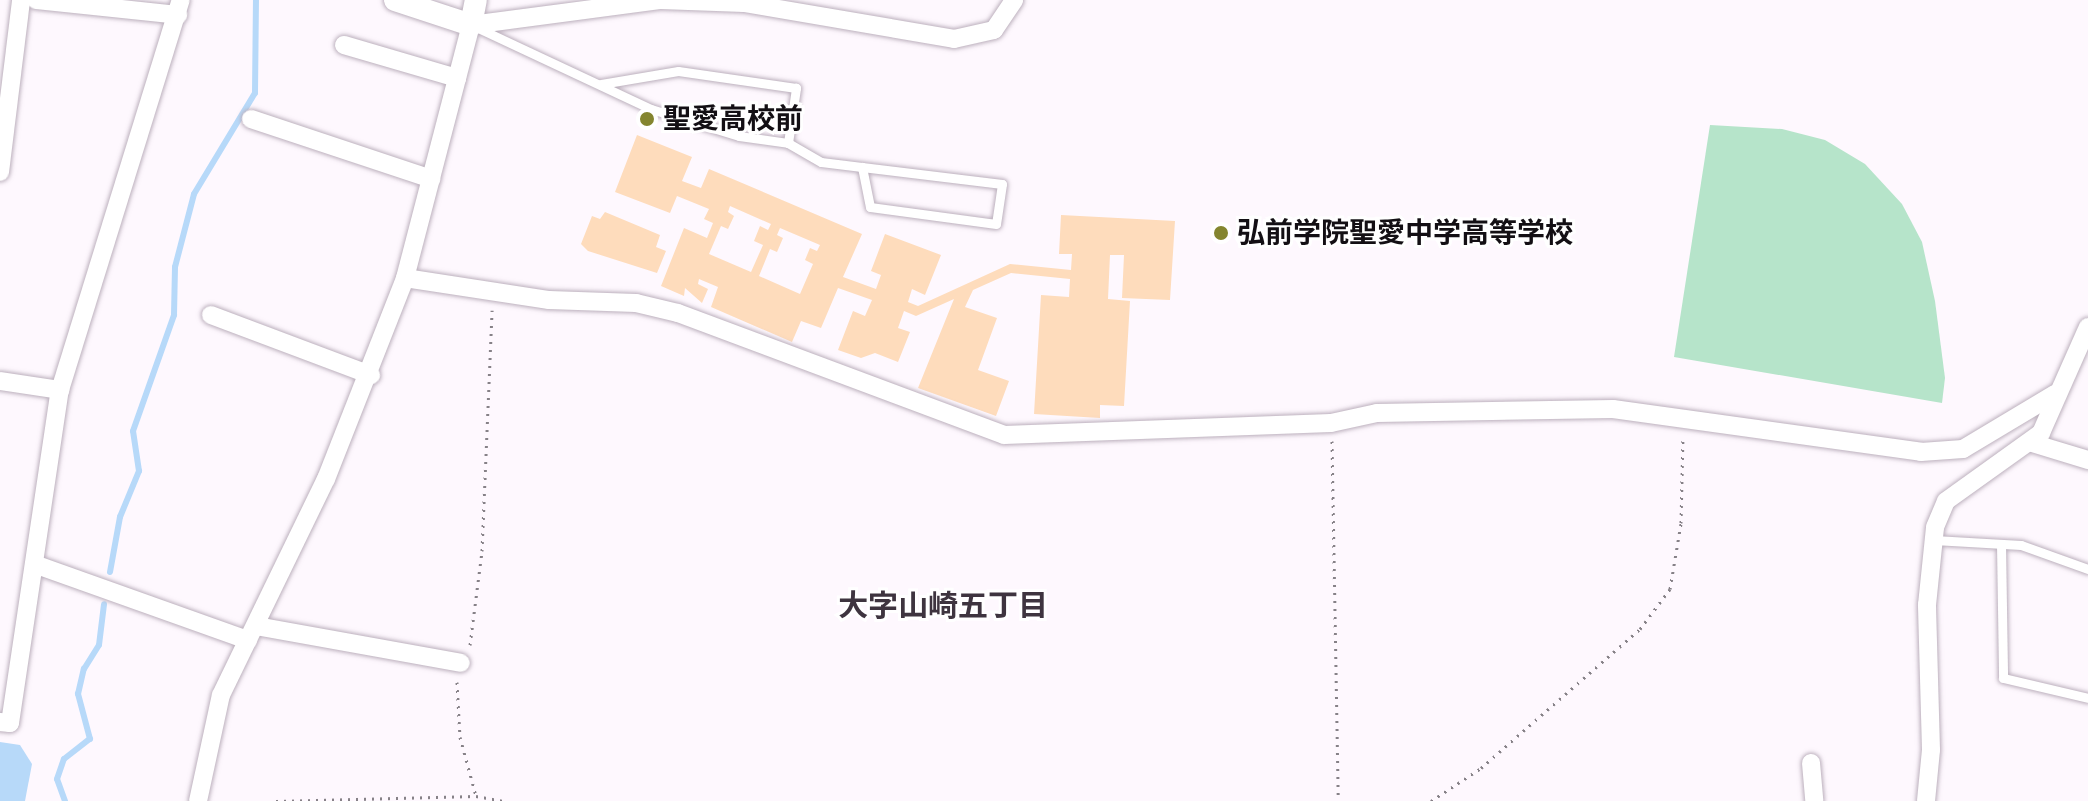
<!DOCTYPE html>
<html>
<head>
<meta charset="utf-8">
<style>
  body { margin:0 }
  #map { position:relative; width:2088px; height:801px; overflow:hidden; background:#fef8fe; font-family:"Times New Roman","Noto Sans JP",serif }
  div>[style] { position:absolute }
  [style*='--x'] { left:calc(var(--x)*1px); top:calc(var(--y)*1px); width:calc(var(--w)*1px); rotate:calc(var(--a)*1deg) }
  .green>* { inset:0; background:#b6e4ca }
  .water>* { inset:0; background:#b7d9f9 }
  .stream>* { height:6px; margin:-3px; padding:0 3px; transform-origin:3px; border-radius:3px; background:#b7d9f9 }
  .building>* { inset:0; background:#fedcbc }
  .path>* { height:3px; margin-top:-1.5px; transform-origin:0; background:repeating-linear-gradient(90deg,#868187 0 2px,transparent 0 8px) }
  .roads { filter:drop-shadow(0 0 2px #bcb0bd) drop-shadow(0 0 2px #bcb0bd) }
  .service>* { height:9px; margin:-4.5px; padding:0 4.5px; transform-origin:4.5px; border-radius:4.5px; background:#fff }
  .minor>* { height:18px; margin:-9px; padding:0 9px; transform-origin:9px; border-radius:9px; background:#fff }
  .tertiary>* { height:22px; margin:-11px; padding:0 11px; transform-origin:11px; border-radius:11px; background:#fff }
  .dots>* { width:22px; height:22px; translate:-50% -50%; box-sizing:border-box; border:4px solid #fff; border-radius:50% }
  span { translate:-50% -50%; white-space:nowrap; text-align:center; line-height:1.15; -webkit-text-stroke:6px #fff; paint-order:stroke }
  .poi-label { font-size:28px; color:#130f14; font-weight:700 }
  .left { translate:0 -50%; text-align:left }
  .neighbourhood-label { font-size:30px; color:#3e343f; font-weight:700 }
</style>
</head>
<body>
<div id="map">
  <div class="green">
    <div style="clip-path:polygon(1710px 125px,1782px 129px,1825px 140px,1865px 164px,1902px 204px,1922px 242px,1935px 301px,1945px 378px,1942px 403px,1674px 357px)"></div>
  </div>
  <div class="water">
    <div style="clip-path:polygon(0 742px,20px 745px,32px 764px,25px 801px,0 801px)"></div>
  </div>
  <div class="stream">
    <div style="--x:110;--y:572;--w:56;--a:-79.7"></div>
    <div style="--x:120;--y:517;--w:50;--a:-67.6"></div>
    <div style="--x:139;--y:471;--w:40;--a:-98.5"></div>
    <div style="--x:133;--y:431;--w:123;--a:-70.5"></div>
    <div style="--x:174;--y:315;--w:48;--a:-88.8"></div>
    <div style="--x:175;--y:267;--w:75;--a:-75.4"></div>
    <div style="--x:194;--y:194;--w:118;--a:-58.9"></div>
    <div style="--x:255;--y:93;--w:93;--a:-89.4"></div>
    <div style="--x:65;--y:801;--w:23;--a:-110"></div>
    <div style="--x:57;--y:779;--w:21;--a:-71"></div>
    <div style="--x:64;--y:759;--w:33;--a:-38"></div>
    <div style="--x:90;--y:739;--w:47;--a:-104.9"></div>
    <div style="--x:78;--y:694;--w:26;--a:-77"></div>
    <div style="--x:84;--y:669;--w:28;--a:-58"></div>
    <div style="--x:99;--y:645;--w:41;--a:-83"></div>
  </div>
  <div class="building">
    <div style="clip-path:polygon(evenodd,637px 135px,692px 157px,682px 181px,701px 188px,709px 169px,862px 234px,843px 277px,876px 289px,881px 275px,871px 271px,885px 234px,941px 255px,925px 295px,912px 289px,908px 302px,918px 306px,1010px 264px,1071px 270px,1072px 254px,1059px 254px,1061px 215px,1175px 221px,1170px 300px,1122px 298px,1124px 255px,1110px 255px,1108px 299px,1130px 301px,1124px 406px,1100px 405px,1100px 418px,1034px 414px,1041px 295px,1069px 297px,1070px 279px,1011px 273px,973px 290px,965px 307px,997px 318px,978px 370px,1009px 381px,996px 416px,918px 388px,954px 299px,916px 316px,904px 311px,898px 328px,910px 332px,898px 362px,875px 353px,861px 358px,838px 350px,853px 311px,865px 316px,872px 300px,838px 288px,821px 328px,801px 321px,792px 342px,711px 307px,718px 287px,699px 279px,698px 284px,708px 289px,702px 303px,685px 288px,684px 296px,661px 286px,684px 228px,707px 238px,713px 223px,704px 219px,709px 209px,677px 196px,670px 213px,615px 192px,637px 135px,730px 206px,771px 224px,768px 230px,760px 226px,754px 241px,763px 245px,751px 272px,709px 254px,721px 226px,728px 229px,734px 216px,728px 212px,730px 206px,637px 135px,780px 228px,820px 245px,817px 251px,810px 248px,805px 260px,813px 264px,800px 294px,759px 276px,770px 249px,777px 252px,783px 238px,777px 235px,780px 228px)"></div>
    <div style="clip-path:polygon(605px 212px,660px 235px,656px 247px,666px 251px,657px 273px,588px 251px,581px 244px,592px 216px,600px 219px)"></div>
  </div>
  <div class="path">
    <div style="--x:1332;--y:441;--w:360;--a:89"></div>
    <div style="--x:470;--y:645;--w:95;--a:-82.7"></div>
    <div style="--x:482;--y:551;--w:241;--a:-87.6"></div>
    <div style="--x:457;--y:682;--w:55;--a:86.9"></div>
    <div style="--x:460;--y:737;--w:61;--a:74.8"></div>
    <div style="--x:276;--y:801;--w:200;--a:-1.4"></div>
    <div style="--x:476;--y:796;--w:28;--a:10"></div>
    <div style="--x:1431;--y:801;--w:60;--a:-33.4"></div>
    <div style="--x:1481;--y:768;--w:211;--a:-41.2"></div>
    <div style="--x:1640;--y:629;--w:50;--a:-53.1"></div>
    <div style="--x:1670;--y:589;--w:67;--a:-80.5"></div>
    <div style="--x:1681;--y:523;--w:87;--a:-88.7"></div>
  </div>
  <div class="roads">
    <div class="service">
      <div style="--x:478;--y:28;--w:191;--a:25.1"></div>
      <div style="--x:651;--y:109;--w:92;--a:17.1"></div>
      <div style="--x:739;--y:136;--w:49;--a:8.1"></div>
      <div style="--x:788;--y:143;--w:56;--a:-81.7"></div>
      <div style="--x:796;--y:88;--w:119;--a:-171.8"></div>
      <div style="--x:678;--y:71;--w:78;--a:170.4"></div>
      <div style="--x:788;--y:143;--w:38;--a:30"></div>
      <div style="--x:821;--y:162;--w:41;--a:7"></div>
      <div style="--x:862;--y:167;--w:141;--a:6.9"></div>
      <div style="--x:1002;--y:184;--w:40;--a:98.5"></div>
      <div style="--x:996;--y:224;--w:127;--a:-172.3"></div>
      <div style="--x:870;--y:207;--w:41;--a:-101.3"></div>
      <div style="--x:1934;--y:540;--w:87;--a:3.3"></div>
      <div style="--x:2021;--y:545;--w:71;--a:19.7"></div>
      <div style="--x:2001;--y:544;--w:134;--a:89.1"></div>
      <div style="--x:2003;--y:678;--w:87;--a:13.2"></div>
    </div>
    <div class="minor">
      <div style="--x:36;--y:0;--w:143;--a:6"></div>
      <div style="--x:344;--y:45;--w:118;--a:16.3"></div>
      <div style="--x:251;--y:119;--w:190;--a:18.4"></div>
      <div style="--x:0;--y:172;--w:173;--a:-83"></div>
      <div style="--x:405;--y:278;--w:146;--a:8.7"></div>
      <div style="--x:549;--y:300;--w:87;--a:2"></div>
      <div style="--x:636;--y:303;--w:43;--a:13.4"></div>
      <div style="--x:678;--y:313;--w:348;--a:20.5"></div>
      <div style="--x:1004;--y:435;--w:327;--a:-2.1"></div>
      <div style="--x:1331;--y:423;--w:47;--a:-12.3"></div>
      <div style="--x:1377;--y:413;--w:236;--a:-1"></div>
      <div style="--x:1613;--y:409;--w:311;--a:7.9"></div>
      <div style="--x:1921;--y:452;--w:42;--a:-4.1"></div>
      <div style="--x:1963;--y:449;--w:107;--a:-30.9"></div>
      <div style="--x:211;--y:315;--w:171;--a:20.6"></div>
      <div style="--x:0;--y:381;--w:61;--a:8.5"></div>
      <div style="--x:2032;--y:443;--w:59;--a:16.9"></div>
      <div style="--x:37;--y:565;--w:224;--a:19.6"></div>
      <div style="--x:256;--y:626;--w:208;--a:10.2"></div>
      <div style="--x:0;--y:722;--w:10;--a:6"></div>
      <div style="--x:10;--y:723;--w:337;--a:-81.5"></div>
      <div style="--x:60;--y:390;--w:408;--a:-72.8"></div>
      <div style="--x:1811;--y:763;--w:38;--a:85"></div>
      <div style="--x:198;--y:801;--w:108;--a:-77.8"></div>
      <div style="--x:221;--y:695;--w:240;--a:-64.1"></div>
      <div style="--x:326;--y:479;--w:216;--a:-68.5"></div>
      <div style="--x:405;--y:278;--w:261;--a:-75.4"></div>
      <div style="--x:471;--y:25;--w:192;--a:-7.5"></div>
      <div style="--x:661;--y:0;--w:83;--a:2.1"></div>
      <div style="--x:744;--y:3;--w:213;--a:9.7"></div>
      <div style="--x:954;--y:39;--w:41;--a:-12.7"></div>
      <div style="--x:994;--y:30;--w:36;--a:-56"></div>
      <div style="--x:1926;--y:801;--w:51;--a:-84.4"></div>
      <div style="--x:1931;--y:750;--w:145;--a:-91.6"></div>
      <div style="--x:1927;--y:605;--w:78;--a:-84.1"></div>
      <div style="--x:1935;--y:527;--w:28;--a:-67"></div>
      <div style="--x:1946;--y:501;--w:117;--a:-35.6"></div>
      <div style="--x:2041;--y:433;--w:116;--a:-66.1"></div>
    </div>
    <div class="tertiary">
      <div style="--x:395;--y:0;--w:80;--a:18.2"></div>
      <div style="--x:471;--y:25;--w:25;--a:-79"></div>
    </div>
  </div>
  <div class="dots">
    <div style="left:647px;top:119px;background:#84852f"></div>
    <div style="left:1221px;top:233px;background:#84852f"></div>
  </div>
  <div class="poi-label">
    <span class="left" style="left:663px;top:119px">聖愛高校前</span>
    <span class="left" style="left:1237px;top:233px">弘前学院聖愛中学高等学校</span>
  </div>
  <div class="neighbourhood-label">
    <span style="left:943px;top:606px">大字山崎五丁目</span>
  </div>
</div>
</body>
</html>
